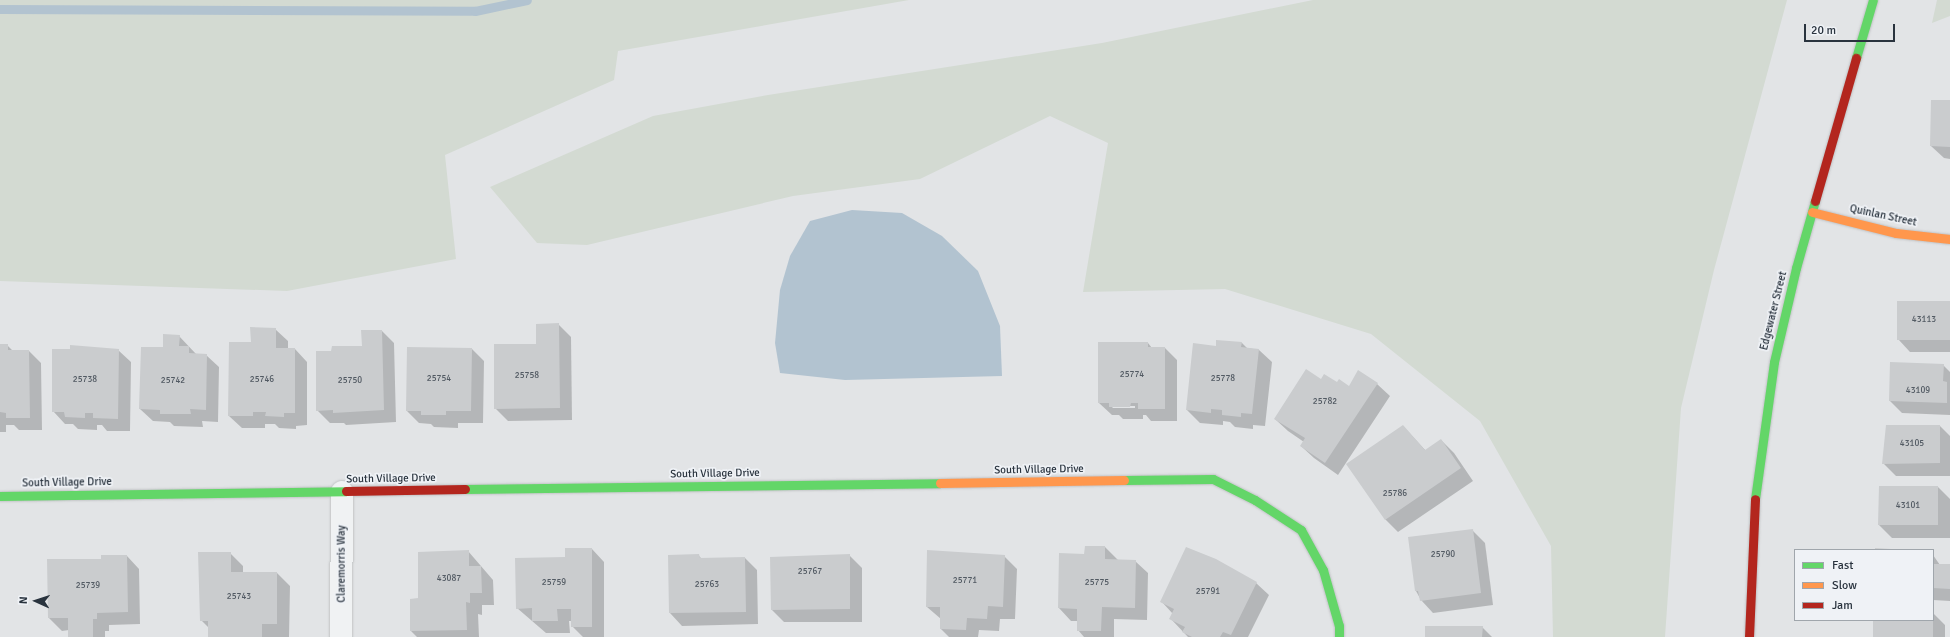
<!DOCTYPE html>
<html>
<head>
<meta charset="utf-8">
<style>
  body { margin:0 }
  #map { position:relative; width:1950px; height:637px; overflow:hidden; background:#e2e4e6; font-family:Signika,sans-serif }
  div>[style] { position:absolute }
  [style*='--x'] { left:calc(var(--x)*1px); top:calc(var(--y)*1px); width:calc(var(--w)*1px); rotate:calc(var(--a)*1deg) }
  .green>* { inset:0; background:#d3dad2 }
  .water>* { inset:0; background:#b2c3d0 }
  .shadow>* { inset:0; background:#0003 }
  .stream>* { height:9px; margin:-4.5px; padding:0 4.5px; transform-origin:4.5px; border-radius:4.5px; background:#b2c3d0 }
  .building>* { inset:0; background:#caccce }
  .roads { filter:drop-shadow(0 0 1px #c0c2c4) drop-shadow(0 0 1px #c0c2c4) }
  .street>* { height:22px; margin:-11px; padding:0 11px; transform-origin:11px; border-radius:11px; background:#f0f2f3 }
  .fast>* { height:9px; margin:-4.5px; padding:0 4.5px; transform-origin:4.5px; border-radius:4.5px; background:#63d668 }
  .slow>* { height:9px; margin:-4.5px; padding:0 4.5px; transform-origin:4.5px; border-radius:4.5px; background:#ff974d }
  .jam>* { height:9px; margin:-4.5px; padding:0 4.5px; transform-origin:4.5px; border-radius:4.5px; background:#b3261e }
  span { translate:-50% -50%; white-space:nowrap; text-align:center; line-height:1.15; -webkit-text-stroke:3.5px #eff2f6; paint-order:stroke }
  .number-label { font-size:9px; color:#525a63 }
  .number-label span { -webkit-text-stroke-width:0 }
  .street-label { font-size:11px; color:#29333e }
  .legend { position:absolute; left:1794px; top:549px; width:140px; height:72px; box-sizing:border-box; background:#eff2f6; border:1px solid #a0a6ac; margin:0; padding:5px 7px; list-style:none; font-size:12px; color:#29333e }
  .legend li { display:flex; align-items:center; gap:8px; height:20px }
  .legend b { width:20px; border:1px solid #a0a6ac }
  .north { position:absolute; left:16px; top:581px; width:40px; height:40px; -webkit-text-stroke:3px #eff2f6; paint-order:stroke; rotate:273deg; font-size:11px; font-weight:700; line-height:16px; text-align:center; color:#29333e }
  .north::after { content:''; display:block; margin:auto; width:14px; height:18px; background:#29333e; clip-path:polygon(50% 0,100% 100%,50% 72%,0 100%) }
  .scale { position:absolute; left:1804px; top:24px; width:91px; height:18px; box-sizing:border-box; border:2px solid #29333e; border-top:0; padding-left:5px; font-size:12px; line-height:14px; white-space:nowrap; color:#29333e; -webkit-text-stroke:3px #eff2f6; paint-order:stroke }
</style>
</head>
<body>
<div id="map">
  <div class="green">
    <div style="clip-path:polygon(0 0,909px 0,618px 51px,614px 80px,445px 155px,456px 259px,287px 291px,0 281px)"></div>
    <div style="clip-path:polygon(1313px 0,1787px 0,1714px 270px,1681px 408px,1665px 637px,1553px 637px,1551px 546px,1480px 421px,1371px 334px,1225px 289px,1083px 292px,1108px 143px,1050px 116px,920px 179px,793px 196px,587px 245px,537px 243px,490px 187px,653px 116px,768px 95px,1102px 43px)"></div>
    <div style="clip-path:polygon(1937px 0,1950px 0,1950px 16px,1932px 23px)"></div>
  </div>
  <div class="water">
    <div style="clip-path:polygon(852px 210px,902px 213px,942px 236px,978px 271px,1000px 326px,1002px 376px,845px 380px,780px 373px,775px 343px,780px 290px,790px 256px,810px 221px)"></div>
  </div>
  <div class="shadow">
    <div style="clip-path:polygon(1950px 101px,1950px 159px,1944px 158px,1931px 146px)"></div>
    <div style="clip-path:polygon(1950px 302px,1950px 352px,1910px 352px,1898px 339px)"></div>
    <div style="clip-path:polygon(558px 324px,571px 337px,572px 420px,508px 421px,495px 408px,537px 345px)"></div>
    <div style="clip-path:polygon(275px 329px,288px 341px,288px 349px,295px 349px,307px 362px,307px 425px,296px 426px,296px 429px,279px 428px,275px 424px,265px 424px,265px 428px,242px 428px,229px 416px,252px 343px)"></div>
    <div style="clip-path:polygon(382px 331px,394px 343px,396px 422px,346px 425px,344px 423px,330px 423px,317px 410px,363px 347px)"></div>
    <div style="clip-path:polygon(179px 336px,196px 354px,206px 355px,219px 367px,218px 422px,202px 421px,203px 427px,174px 426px,170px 422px,153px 421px,140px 409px,164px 348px)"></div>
    <div style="clip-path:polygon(evenodd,1148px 343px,1152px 348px,1165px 348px,1177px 360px,1177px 421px,1151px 421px,1146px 415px,1143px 415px,1143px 419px,1123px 419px,1119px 415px,1112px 415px,1099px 403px,1148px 343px,1111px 406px,1135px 406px,1135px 408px,1113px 408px,1111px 406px)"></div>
    <div style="clip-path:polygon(1242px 343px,1247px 348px,1259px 350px,1272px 362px,1265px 426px,1253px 425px,1253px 429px,1235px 427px,1230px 422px,1223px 421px,1223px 425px,1200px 423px,1187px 410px,1216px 347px)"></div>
    <div style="clip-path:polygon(0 345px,7px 345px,13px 351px,29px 351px,41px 363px,42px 430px,19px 430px,14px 425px,6px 425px,6px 432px,0 432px)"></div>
    <div style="clip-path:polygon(472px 349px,484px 361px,483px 423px,458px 423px,458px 428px,434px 427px,431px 424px,419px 423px,407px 411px)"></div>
    <div style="clip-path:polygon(118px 350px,131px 362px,130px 431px,107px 431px,102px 425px,97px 425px,97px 430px,78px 429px,73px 424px,65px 424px,53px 411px)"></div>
    <div style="clip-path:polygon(1943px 365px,1950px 372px,1950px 415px,1902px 413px,1890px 401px)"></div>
    <div style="clip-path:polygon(1321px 380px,1349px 387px,1377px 384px,1390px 396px,1338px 475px,1314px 458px,1301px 446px,1304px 442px,1288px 431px,1275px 419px)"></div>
    <div style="clip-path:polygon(1403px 426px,1426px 451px,1441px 440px,1454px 453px,1473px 481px,1398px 532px,1385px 519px)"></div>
    <div style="clip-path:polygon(1940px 426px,1950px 436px,1950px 476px,1896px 476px,1883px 463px)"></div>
    <div style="clip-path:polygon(1938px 487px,1950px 499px,1950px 538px,1892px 538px,1879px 525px)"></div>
    <div style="clip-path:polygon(1472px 530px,1485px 543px,1493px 605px,1433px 613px,1421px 600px,1416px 591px)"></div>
    <div style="clip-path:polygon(1105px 547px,1118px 560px,1135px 561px,1148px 573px,1147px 620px,1114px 619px,1114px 637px,1084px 637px,1078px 630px,1078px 621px,1071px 621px,1059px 608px,1059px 554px,1085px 555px)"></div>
    <div style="clip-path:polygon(592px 549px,604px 562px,604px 637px,583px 637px,572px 626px,572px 621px,569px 621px,570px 633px,546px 633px,517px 608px,566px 558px)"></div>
    <div style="clip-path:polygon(468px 551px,493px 580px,494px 605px,482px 605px,482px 615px,478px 614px,479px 637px,417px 637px,411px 631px,411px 600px,419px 599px)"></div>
    <div style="clip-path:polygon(230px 553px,243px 566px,243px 573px,277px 573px,290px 586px,289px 637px,209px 637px,209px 628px,201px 620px)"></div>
    <div style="clip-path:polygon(849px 555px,862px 568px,862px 622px,784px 622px,772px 610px)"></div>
    <div style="clip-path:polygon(1933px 555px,1940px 565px,1950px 565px,1950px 601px,1933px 600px)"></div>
    <div style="clip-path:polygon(127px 556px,139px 569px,140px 624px,109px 625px,109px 631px,105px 631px,105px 637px,69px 637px,69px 630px,62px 631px,49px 618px,102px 560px)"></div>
    <div style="clip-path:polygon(699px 556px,702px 559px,745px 558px,757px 570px,758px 624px,682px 626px,670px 613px)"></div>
    <div style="clip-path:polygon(1004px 556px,1017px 569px,1015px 619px,1000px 619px,999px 631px,979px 630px,978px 637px,949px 637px,941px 629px,941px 619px,927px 607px)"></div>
    <div style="clip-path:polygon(1256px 583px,1269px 595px,1248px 637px,1188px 637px,1171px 619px,1173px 614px,1161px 601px)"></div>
    <div style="clip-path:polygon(1933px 613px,1945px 625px,1945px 637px,1874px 637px,1874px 620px,1933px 620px)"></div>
    <div style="clip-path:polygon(1482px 627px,1492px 637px,1425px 637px)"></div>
  </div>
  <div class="stream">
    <div style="--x:0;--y:9;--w:475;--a:0.2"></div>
    <div style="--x:475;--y:11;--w:53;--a:-11.9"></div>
  </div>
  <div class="building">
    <div style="clip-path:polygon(1931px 100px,1950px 100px,1950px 147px,1930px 146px)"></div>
    <div style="clip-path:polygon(1897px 301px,1950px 301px,1950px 340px,1897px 340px)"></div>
    <div style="clip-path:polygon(559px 323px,560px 408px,494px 409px,494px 344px,536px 344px,536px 324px)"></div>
    <div style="clip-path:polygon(250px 327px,276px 328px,276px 348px,295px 348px,295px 413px,284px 413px,284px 417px,265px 416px,266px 412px,253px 412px,253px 416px,228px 416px,229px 342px,251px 342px)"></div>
    <div style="clip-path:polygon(361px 330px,382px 330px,384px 410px,333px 413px,333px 410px,316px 411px,316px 351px,331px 351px,332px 346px,362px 346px)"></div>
    <div style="clip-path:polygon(163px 334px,180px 335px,179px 346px,189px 346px,189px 353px,207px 354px,206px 410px,190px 409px,191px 414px,160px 414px,160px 410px,139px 409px,141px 347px,163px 347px)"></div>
    <div style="clip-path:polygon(1216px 340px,1242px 342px,1241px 347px,1259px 349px,1252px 414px,1241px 413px,1241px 417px,1222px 415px,1222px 410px,1211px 409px,1211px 413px,1186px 410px,1193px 343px,1216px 346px)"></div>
    <div style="clip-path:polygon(1098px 342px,1148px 342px,1148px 347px,1165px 347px,1165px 409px,1138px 409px,1138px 403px,1131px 403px,1130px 407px,1109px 407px,1109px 403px,1098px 403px)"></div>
    <div style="clip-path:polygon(0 344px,8px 344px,8px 350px,29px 350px,30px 418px,6px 418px,6px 413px,0 412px)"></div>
    <div style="clip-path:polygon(70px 345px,119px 349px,118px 419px,93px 418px,93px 413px,85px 413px,85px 418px,65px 417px,64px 412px,52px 412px,52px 349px,70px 349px)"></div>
    <div style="clip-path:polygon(407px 347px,472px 348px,471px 411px,446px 411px,446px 415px,421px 415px,421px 411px,406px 411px)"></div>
    <div style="clip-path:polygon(1890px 362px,1944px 364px,1943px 381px,1947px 382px,1947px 403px,1889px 401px)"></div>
    <div style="clip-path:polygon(1306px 369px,1321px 379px,1324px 374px,1337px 382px,1339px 379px,1349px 386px,1358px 370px,1378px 383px,1325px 463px,1300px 446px,1305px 438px,1274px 419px)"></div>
    <div style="clip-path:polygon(1403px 425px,1425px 450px,1441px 439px,1461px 468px,1385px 520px,1346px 464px)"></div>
    <div style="clip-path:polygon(1886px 425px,1940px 425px,1940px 463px,1882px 464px)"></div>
    <div style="clip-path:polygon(1879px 486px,1938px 486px,1938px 525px,1878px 525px)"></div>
    <div style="clip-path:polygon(1473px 529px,1481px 593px,1420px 601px,1418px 591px,1415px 591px,1408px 537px)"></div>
    <div style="clip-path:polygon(1085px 546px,1105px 546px,1105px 559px,1136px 560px,1135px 608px,1102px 607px,1101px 631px,1077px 631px,1077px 609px,1058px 608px,1059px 553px,1084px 554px)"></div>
    <div style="clip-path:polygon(1186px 547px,1216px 559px,1257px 582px,1231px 635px,1223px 632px,1220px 637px,1192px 637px,1182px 632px,1185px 627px,1169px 619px,1174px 609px,1160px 602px)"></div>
    <div style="clip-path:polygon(565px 548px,592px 548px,592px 627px,571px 627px,571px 609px,557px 609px,558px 621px,532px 621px,532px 608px,516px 609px,515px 558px,565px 557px)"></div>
    <div style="clip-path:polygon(1875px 548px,1891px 549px,1891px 550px,1875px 550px)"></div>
    <div style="clip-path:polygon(469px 550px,469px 566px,481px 566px,482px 593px,470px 593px,470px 603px,466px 602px,467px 630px,410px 631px,410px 599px,418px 598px,418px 552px)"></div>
    <div style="clip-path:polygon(927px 550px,1005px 555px,1003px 607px,988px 606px,987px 619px,967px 618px,966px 630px,940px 629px,940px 607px,926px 607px)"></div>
    <div style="clip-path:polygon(198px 552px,231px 552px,231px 572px,277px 572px,277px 624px,262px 624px,262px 637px,208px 637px,208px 621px,200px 621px)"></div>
    <div style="clip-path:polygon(699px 554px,700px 558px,745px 557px,746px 612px,669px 613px,668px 555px)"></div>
    <div style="clip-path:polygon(850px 554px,850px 609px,771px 610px,770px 557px)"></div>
    <div style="clip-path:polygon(101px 555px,127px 555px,128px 612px,97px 613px,97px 619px,93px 619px,93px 637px,68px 637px,68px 618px,48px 618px,47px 559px,101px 559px)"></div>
    <div style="clip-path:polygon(1933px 564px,1950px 564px,1950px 589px,1933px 588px)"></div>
    <div style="clip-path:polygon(1873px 620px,1933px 620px,1933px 637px,1873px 637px)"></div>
    <div style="clip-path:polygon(1425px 626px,1483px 626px,1482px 637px,1425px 637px)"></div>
  </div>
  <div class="roads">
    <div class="street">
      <div style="--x:341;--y:637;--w:145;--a:-89.6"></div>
    </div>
    <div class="fast">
      <div style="--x:1856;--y:58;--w:60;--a:-73.7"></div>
      <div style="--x:1124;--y:480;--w:89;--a:-0.6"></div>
      <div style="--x:1213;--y:479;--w:47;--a:26.6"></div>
      <div style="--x:1255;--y:500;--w:55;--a:33.1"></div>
      <div style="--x:1301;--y:530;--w:46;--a:61.2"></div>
      <div style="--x:1323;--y:570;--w:58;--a:74.1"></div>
      <div style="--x:1339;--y:626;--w:11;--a:90"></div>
      <div style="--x:465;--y:489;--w:475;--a:-0.7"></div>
      <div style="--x:0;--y:496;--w:346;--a:-0.8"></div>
      <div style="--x:1755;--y:499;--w:138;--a:-82.1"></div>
      <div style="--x:1774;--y:362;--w:97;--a:-76.8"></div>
      <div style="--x:1796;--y:268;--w:70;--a:-74.2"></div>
    </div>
    <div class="slow">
      <div style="--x:1812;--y:212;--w:87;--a:14"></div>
      <div style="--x:1896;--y:233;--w:54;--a:6.3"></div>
      <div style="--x:940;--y:483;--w:184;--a:-0.9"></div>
    </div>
    <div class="jam">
      <div style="--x:1815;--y:201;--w:149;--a:-74"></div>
      <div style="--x:346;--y:491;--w:119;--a:-1"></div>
      <div style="--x:1749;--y:637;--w:138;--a:-87.5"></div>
    </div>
  </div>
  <div class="number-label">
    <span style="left:1924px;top:320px">43113</span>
    <span style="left:1132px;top:375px">25774</span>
    <span style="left:527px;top:376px">25758</span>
    <span style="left:439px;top:379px">25754</span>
    <span style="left:1223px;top:379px">25778</span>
    <span style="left:85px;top:380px">25738</span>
    <span style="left:262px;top:380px">25746</span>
    <span style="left:173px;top:381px">25742</span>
    <span style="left:350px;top:381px">25750</span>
    <span style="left:1918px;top:391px">43109</span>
    <span style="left:1325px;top:402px">25782</span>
    <span style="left:1912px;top:444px">43105</span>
    <span style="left:1395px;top:494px">25786</span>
    <span style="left:1908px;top:506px">43101</span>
    <span style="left:1443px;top:555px">25790</span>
    <span style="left:810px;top:572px">25767</span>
    <span style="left:449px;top:579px">43087</span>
    <span style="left:965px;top:581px">25771</span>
    <span style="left:554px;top:583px">25759</span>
    <span style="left:1097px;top:583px">25775</span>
    <span style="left:707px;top:585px">25763</span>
    <span style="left:88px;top:586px">25739</span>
    <span style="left:1208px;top:592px">25791</span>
    <span style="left:239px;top:597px">25743</span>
  </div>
  <div class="street-label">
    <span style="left:1883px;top:216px;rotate:12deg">Quinlan Street</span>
    <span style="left:1774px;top:311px;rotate:-76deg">Edgewater Street</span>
    <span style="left:1039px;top:470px;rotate:-1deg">South Village Drive</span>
    <span style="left:715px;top:474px;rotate:-1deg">South Village Drive</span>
    <span style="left:391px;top:479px;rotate:-1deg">South Village Drive</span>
    <span style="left:67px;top:483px;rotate:-1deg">South Village Drive</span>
    <span style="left:342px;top:564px;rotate:-90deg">Claremorris Way</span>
  </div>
  <ul class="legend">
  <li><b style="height:5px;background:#63d668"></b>Fast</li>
  <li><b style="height:5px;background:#ff974d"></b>Slow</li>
  <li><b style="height:5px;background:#b3261e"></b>Jam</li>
  </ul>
  <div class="north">N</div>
  <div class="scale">20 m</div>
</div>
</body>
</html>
